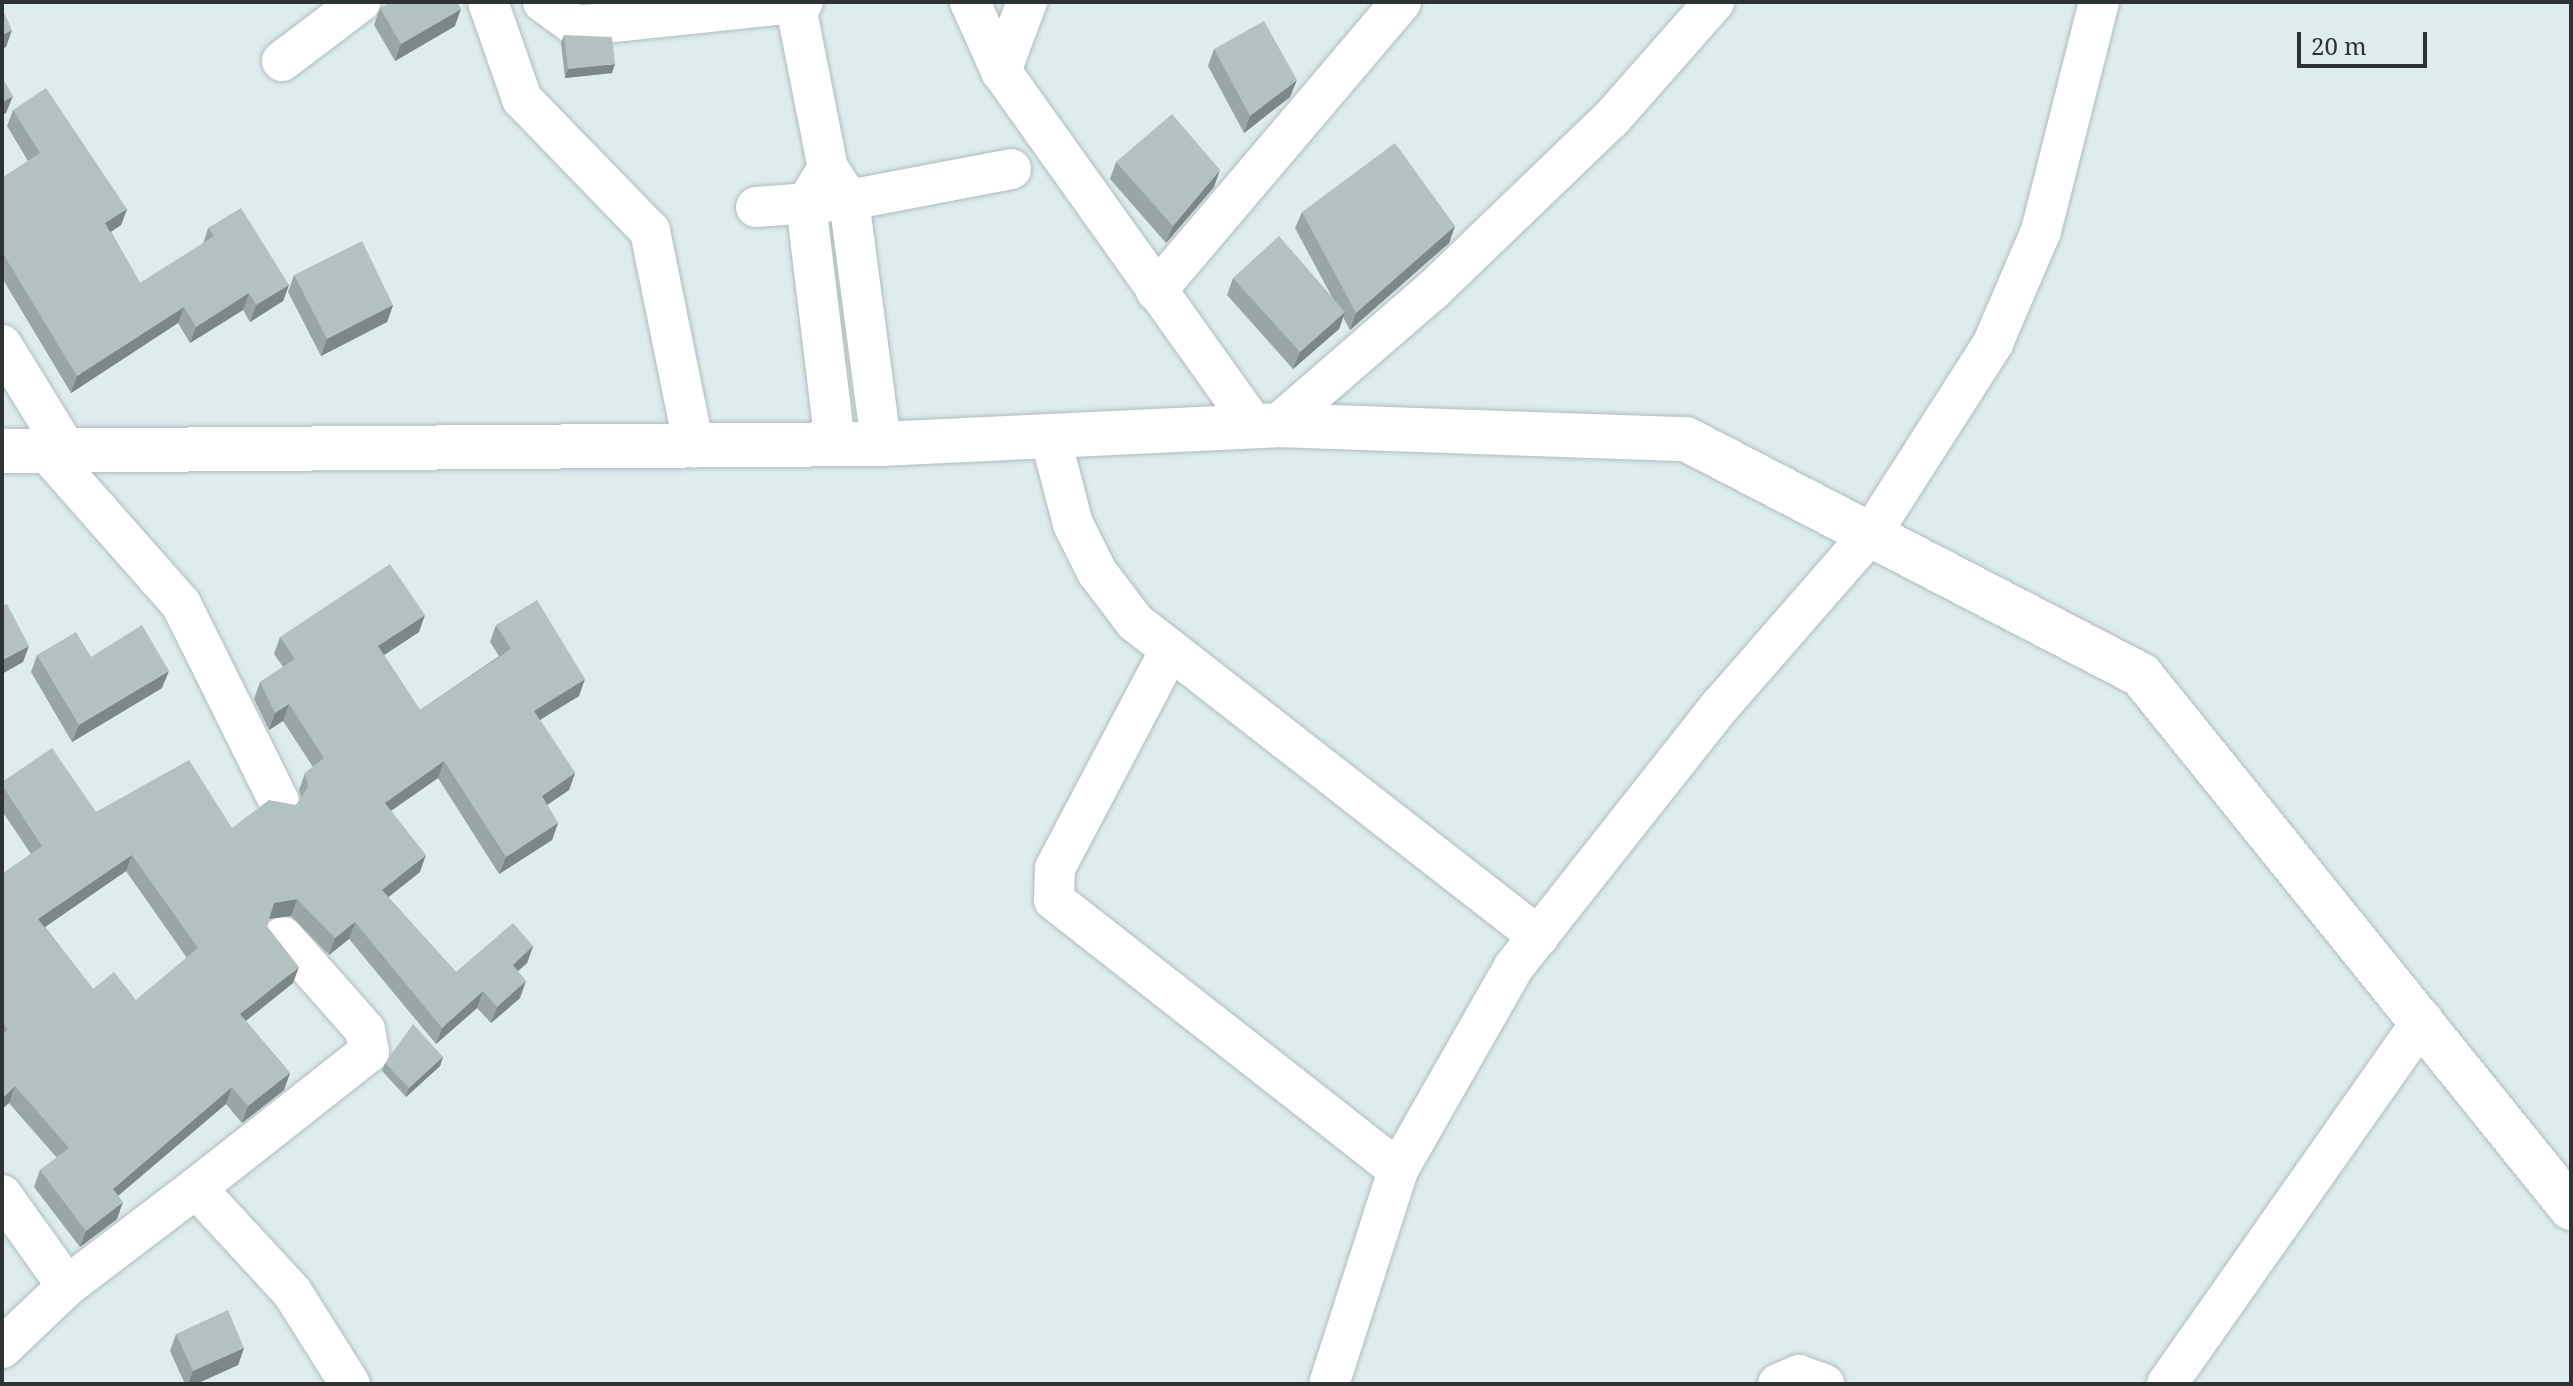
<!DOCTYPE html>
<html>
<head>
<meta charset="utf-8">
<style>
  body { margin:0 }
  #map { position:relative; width:2573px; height:1386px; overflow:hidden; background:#deeced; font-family:"Noto Serif",serif }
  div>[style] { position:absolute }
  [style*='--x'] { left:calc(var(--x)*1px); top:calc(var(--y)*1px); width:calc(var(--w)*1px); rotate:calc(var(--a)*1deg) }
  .roads { filter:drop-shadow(0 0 2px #aebcbd) drop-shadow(0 0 2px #aebcbd) }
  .minor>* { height:40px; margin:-20px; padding:0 20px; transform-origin:20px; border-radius:20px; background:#fff }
  .tertiary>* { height:44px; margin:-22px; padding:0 22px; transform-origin:22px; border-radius:22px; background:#fff }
  .wall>* { inset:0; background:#9aa6a6 }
  .shaded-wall>* { inset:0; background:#7d8787 }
  .building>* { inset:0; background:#b3c1c1 }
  span { translate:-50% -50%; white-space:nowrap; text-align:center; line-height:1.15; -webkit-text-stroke:6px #deeced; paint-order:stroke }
  .frame { position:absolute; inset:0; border:4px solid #2d3233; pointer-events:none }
  .scale { position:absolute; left:2297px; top:32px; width:130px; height:36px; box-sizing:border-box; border:4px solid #2d3233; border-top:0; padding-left:10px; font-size:24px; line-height:28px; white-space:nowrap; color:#2d3233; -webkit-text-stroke:6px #deeced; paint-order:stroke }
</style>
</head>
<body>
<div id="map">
  <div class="roads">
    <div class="minor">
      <div style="--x:488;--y:2;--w:103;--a:70.7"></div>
      <div style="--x:522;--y:99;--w:184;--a:45.9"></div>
      <div style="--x:650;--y:231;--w:221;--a:78.5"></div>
      <div style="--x:543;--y:2;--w:41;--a:36"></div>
      <div style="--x:576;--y:26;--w:228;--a:-6"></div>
      <div style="--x:795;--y:2;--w:169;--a:78.8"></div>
      <div style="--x:828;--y:168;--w:38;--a:57"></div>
      <div style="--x:849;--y:200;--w:246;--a:82.5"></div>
      <div style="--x:970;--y:2;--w:76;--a:65.8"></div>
      <div style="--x:1001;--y:71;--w:437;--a:54.5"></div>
      <div style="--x:282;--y:61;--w:98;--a:-37.1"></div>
      <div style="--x:1001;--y:71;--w:74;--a:-69.4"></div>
      <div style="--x:828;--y:168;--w:42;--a:121.4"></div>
      <div style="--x:806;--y:204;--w:243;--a:83.1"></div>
      <div style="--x:756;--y:207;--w:93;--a:-4.3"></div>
      <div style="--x:849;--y:200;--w:165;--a:-10.8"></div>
      <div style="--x:1156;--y:291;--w:379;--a:-49.7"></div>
      <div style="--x:2;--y:345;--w:124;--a:58.5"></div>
      <div style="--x:1277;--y:425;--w:206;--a:-40.9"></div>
      <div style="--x:1433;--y:290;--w:247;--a:-43.9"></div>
      <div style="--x:1611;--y:119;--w:156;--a:-48.6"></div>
      <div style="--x:1050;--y:436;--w:91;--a:75.4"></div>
      <div style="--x:1073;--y:524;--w:54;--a:63.4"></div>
      <div style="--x:1097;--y:572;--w:63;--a:52.8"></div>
      <div style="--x:1135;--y:622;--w:512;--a:37.94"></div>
      <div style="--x:46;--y:451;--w:204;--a:48.6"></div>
      <div style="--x:181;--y:604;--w:220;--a:63.6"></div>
      <div style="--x:1170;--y:650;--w:246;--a:117.8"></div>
      <div style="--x:1055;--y:868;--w:32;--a:92"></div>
      <div style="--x:1054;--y:900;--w:437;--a:38.1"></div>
      <div style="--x:196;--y:1188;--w:220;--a:-38.2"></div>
      <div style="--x:369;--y:1052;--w:22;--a:-100"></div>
      <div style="--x:365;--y:1030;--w:124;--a:-131.4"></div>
      <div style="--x:2;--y:1195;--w:112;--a:54.5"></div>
      <div style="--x:67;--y:1286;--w:162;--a:-37.2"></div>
      <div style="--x:196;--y:1188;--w:142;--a:47.3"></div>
      <div style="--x:292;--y:1292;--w:109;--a:57.8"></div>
      <div style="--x:2;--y:1348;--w:90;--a:-43.6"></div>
      <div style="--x:1329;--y:1384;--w:225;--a:-72.1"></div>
      <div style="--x:1398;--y:1170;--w:232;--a:-60.3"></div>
      <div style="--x:1513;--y:968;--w:335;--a:-51.7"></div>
      <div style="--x:1721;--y:705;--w:231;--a:-48.9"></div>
      <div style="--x:1873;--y:531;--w:223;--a:-57.4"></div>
      <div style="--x:1993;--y:343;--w:122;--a:-66.8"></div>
      <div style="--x:2041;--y:231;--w:236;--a:-75.8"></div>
      <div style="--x:1778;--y:1384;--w:23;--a:-23"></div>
      <div style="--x:1799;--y:1375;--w:27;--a:20"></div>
      <div style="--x:2167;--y:1384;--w:445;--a:-54.9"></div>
    </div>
    <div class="tertiary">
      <div style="--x:2;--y:451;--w:879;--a:-0.46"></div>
      <div style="--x:881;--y:444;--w:396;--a:-2.7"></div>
      <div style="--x:1277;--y:425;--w:409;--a:2"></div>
      <div style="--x:1686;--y:439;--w:513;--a:27.41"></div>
      <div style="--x:2141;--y:675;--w:685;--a:51.1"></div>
    </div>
  </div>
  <div class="wall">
    <div style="clip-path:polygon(380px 8px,455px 26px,395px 61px,374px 25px)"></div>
    <div style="clip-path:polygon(564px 35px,612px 73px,565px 78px,561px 43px)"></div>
    <div style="clip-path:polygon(1214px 49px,1290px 97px,1244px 133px,1208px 66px)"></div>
    <div style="clip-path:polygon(13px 110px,127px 209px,121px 225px,111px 232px,140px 283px,203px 244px,208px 228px,289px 285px,283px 301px,250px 322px,243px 310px,190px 343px,178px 323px,71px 393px,2px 278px,2px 178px,28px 161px,7px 126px)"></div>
    <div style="clip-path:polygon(1116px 162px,1214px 187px,1166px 243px,1110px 179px)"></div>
    <div style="clip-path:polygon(1302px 212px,1455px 226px,1449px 243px,1350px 330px,1343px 317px,1339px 329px,1293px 369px,1227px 295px,1233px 278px,1333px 299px,1295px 228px)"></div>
    <div style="clip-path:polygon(294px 275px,393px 305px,387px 322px,321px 356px,288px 292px)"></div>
    <div style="clip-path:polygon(evenodd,496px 625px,579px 696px,540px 720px,575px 773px,569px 790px,547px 805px,558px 823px,552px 840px,499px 874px,438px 778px,391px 811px,420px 872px,388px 897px,456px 972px,533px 946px,527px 963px,518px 971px,520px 998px,491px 1023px,477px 1008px,436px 1044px,349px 939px,329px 955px,291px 916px,269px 919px,267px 926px,293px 983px,246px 1021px,290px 1073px,284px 1090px,242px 1123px,226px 1104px,118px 1196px,117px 1219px,80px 1247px,34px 1187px,40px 1170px,57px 1158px,9px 1103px,2px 1109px,2px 874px,31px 854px,2px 811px,2px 782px,96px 812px,232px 828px,296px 805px,301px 798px,299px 790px,305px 773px,313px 767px,283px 721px,269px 730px,254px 699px,260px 682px,283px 667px,274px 654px,280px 637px,419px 632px,384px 655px,420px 710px,499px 656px,490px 642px,496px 625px,126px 871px,187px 958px,136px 1000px,93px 989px,45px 927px,126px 871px)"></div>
    <div style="clip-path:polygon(37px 655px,91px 657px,162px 688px,72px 742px,31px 672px)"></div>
    <div style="clip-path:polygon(443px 1057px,440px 1066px,406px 1097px,382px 1071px,385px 1063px)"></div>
    <div style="clip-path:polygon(176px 1334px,244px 1348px,238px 1365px,196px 1384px,185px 1384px,170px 1351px)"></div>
  </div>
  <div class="shaded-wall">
    <div style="clip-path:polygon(461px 9px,455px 26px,395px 61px,401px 44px)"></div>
    <div style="clip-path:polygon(12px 30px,6px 47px,2px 49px,2px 35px)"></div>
    <div style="clip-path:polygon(615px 64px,612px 73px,565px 78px,568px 69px)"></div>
    <div style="clip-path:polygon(1297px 80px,1290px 97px,1244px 133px,1250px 116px)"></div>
    <div style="clip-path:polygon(13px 96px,6px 113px,2px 115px,2px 102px)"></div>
    <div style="clip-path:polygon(1220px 170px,1214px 187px,1166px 243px,1173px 226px)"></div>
    <div style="clip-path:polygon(127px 209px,121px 225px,99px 239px,105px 223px)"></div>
    <div style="clip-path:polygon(1455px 226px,1449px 243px,1350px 330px,1356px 313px)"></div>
    <div style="clip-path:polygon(289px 285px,283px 301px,250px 322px,256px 305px)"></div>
    <div style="clip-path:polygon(249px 293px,243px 310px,190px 343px,196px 327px)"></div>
    <div style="clip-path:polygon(393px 305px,387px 322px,321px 356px,327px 339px)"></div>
    <div style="clip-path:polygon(184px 307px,178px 323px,71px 393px,77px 376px)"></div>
    <div style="clip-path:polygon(1345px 312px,1339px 329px,1293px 369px,1300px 352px)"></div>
    <div style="clip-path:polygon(425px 615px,419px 632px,372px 663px,378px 646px)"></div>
    <div style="clip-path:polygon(29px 646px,23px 662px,2px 674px,2px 660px)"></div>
    <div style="clip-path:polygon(169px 671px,162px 688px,72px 742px,79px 725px)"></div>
    <div style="clip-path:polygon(585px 679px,579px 696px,528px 727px,534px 711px)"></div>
    <div style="clip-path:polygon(289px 704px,283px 721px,269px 730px,275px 713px)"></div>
    <div style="clip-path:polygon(444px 761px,438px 778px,379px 819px,385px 803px)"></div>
    <div style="clip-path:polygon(575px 773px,569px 790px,535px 813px,542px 796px)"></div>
    <div style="clip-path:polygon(558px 823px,552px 840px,499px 874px,506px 857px)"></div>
    <div style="clip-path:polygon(132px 855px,126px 871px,32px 936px,38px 919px)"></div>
    <div style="clip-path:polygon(426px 855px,420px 872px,376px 907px,382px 890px)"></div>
    <div style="clip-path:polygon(297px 899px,291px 916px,268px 919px,274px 903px)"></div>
    <div style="clip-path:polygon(355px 922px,349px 939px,329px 955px,335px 938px)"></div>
    <div style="clip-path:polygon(533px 946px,527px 963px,507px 981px,513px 965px)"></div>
    <div style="clip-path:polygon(299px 967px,293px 983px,234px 1030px,240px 1014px)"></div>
    <div style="clip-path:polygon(526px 981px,520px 998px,491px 1023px,497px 1007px)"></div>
    <div style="clip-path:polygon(483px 991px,477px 1008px,436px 1044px,442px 1028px)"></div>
    <div style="clip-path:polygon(443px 1057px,440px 1066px,406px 1097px,409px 1088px)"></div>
    <div style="clip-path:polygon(290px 1073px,284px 1090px,242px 1123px,248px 1106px)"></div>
    <div style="clip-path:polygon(15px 1086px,9px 1103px,2px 1109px,2px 1103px,5px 1096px)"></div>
    <div style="clip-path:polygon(232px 1087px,226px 1104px,107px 1205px,113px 1189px)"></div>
    <div style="clip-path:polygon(123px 1202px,117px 1219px,80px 1247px,86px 1231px)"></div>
    <div style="clip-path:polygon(244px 1348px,238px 1365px,196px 1384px,188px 1384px,193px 1371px)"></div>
  </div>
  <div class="building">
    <div style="clip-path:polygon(391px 2px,457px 2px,461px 9px,401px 44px,380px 8px)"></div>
    <div style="clip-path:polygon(2px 8px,12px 30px,2px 35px)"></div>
    <div style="clip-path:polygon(1264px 21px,1297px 80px,1250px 116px,1214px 49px)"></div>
    <div style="clip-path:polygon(564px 35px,612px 37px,615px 64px,568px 69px)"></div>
    <div style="clip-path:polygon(2px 77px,13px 96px,2px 102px)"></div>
    <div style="clip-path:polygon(46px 88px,127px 209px,105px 223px,140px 283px,214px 236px,208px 228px,241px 208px,289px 285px,256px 305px,249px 293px,196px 327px,184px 307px,77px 376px,2px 252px,2px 178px,40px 153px,13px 110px)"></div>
    <div style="clip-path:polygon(1172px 114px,1220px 170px,1173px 226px,1116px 162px)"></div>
    <div style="clip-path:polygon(1395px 143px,1455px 226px,1356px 313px,1302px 212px)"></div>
    <div style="clip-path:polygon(1279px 236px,1345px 312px,1300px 352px,1233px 278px)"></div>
    <div style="clip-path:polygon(362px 241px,393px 305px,327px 339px,294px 275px)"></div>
    <div style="clip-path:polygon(evenodd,390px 564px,425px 615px,378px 646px,420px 710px,511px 649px,496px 625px,537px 600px,585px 679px,534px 711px,575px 773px,542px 796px,558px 823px,506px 857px,444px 761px,385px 803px,426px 855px,382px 890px,456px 972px,513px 923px,533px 946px,513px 965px,526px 981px,497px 1007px,483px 991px,442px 1028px,355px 922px,335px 938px,297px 899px,274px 903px,267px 926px,299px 967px,240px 1014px,290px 1073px,248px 1106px,232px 1087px,113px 1189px,123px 1202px,86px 1231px,40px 1170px,69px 1148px,15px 1086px,5px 1096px,2px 1093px,2px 1035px,8px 1029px,2px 1022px,2px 874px,42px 846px,2px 785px,2px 782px,52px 748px,96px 812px,189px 760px,232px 828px,269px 800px,296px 805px,308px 787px,305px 773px,324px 758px,289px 704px,275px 713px,260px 682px,295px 659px,280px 637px,390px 564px,132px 855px,198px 948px,136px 1000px,114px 972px,93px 989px,38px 919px,132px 855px)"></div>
    <div style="clip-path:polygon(7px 604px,29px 646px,2px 660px,2px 606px)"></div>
    <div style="clip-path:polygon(142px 625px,169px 671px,79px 725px,37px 655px,76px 632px,91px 657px)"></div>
    <div style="clip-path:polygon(413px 1024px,443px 1057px,409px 1088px,385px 1063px)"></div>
    <div style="clip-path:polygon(228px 1310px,244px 1348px,193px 1371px,176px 1334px)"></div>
  </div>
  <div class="frame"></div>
  <div class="scale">20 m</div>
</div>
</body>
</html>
